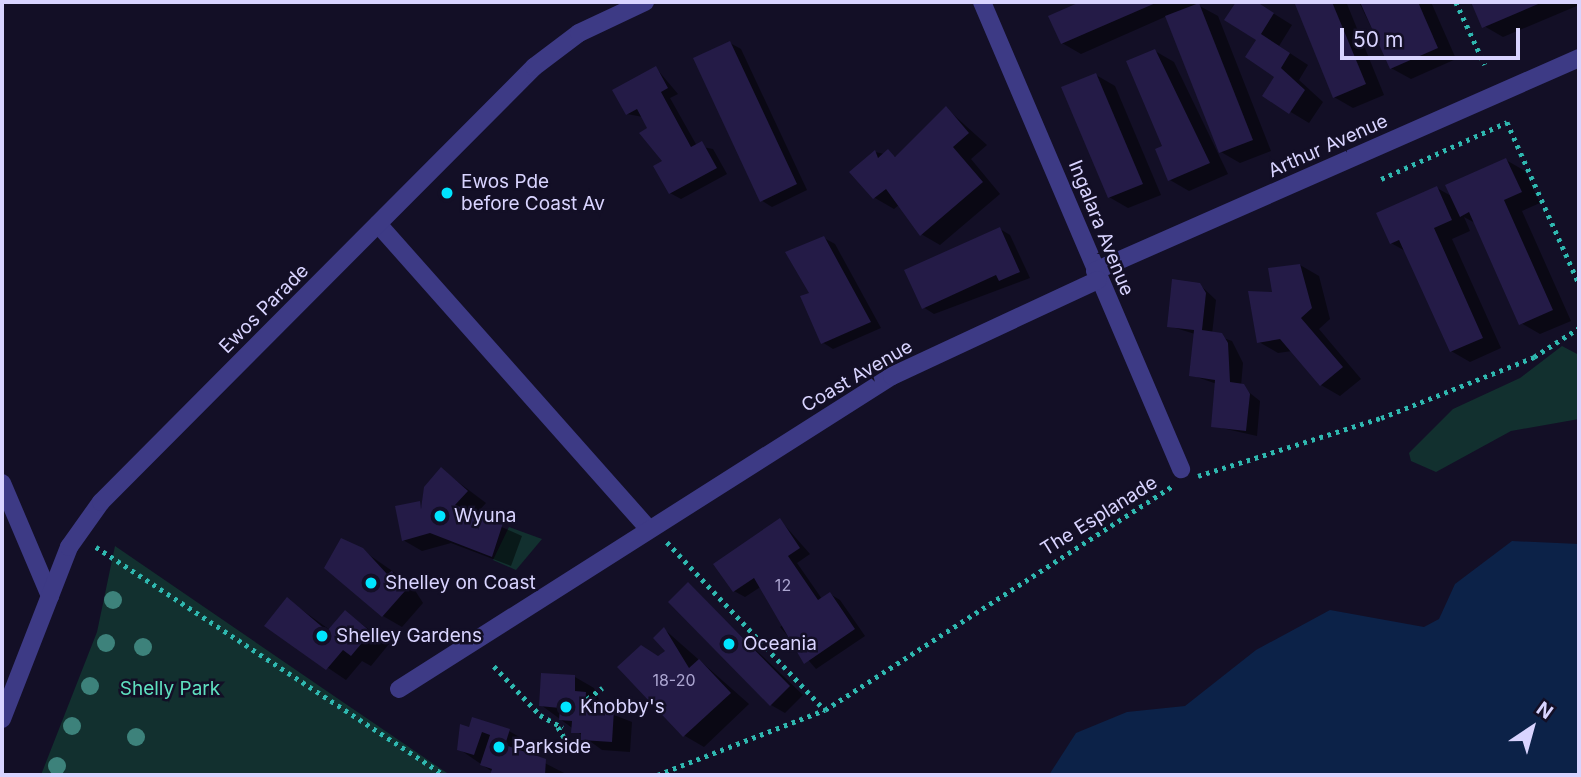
<!DOCTYPE html>
<html>
<head>
<meta charset="utf-8">
<style>
  body { margin:0 }
  #map { position:relative; width:1581px; height:777px; overflow:hidden; background:#130f26; font-family:Inter,sans-serif }
  div>[style] { position:absolute }
  [style*='--x'] { left:calc(var(--x)*1px); top:calc(var(--y)*1px); width:calc(var(--w)*1px); rotate:calc(var(--a)*1deg) }
  .green>* { inset:0; background:#12302f }
  .water>* { inset:0; background:#0c2248 }
  .shadow>* { inset:0; background:#0007 }
  .building>* { inset:0; background:#241b47 }
  .path>* { height:4.5px; margin-top:-2.25px; transform-origin:0; background:repeating-linear-gradient(90deg,#2fb8b0 0 3.5px,transparent 0 8.5px) }
  .minor>* { height:18px; margin:-9px; padding:0 9px; transform-origin:9px; border-radius:9px; background:#3d3a85 }
  .tertiary>* { height:18px; margin:-9px; padding:0 9px; transform-origin:9px; border-radius:9px; background:#3d3a85 }
  .trees>* { width:18px; height:18px; margin:-9px; border-radius:50%; background:#3d827b }
  .dots>* { width:19px; height:19px; translate:-50% -50%; box-sizing:border-box; border:4px solid #130f26; border-radius:50% }
  span { translate:-50% -50%; white-space:nowrap; text-align:center; line-height:1.15; -webkit-text-stroke:5px #130f26; paint-order:stroke }
  .number-label { font-size:16px; color:#aca6d1 }
  .number-label span { -webkit-text-stroke-width:0 }
  .street-label { font-size:19px; color:#d9d4ff }
  .poi-label { font-size:19px; color:#d9d4ff }
  .left { translate:0 -50%; text-align:left }
  .park-label { font-size:19px; color:#5fe0c0 }
  .frame { position:absolute; inset:0; border:4px solid #d9d4ff; pointer-events:none }
  .north { position:absolute; left:1497px; top:693px; width:70px; height:70px; -webkit-text-stroke:5px #130f26; paint-order:stroke; rotate:36deg; font-size:19px; font-weight:700; line-height:28px; text-align:center; color:#d9d4ff }
  .north::after { content:''; display:block; margin:auto; width:24px; height:32px; background:#d9d4ff; clip-path:polygon(50% 0,100% 100%,50% 72%,0 100%) }
  .scale { position:absolute; left:1340px; top:28px; width:180px; height:32px; box-sizing:border-box; border:4px solid #d9d4ff; border-top:0; padding-left:9px; font-size:21px; line-height:24px; white-space:nowrap; color:#d9d4ff; -webkit-text-stroke:5px #130f26; paint-order:stroke }
</style>
</head>
<body>
<div id="map">
  <div class="green">
    <div style="clip-path:polygon(1562px 346px,1579px 355px,1579px 419px,1511px 431px,1436px 472px,1411px 461px,1409px 453px,1453px 409px,1520px 378px)"></div>
    <div style="clip-path:polygon(509px 527px,542px 539px,516px 570px,493px 560px)"></div>
    <div style="clip-path:polygon(115px 546px,334px 696px,450px 775px,41px 775px,97px 632px)"></div>
  </div>
  <div class="water">
    <div style="clip-path:polygon(1512px 541px,1579px 544px,1579px 775px,1049px 775px,1076px 733px,1127px 712px,1185px 706px,1256px 650px,1330px 610px,1424px 627px,1439px 619px,1455px 584px)"></div>
  </div>
  <div class="shadow">
    <div style="clip-path:polygon(1085px 2px,1201px 2px,1196px 4px,1218px 16px,1271px 151px,1240px 163px,1221px 152px,1167px 16px,1081px 54px,1062px 43px,1051px 17px)"></div>
    <div style="clip-path:polygon(1238px 2px,1255px 2px,1292px 25px,1279px 46px,1308px 65px,1299px 80px,1323px 102px,1309px 123px,1264px 96px,1277px 76px,1258px 40px,1227px 20px)"></div>
    <div style="clip-path:polygon(1305px 2px,1347px 4px,1384px 95px,1353px 108px,1334px 97px,1297px 5px)"></div>
    <div style="clip-path:polygon(1359px 2px,1431px 2px,1456px 59px,1411px 79px,1391px 68px)"></div>
    <div style="clip-path:polygon(1473px 2px,1579px 2px,1579px 5px,1503px 37px,1484px 26px)"></div>
    <div style="clip-path:polygon(730px 43px,741px 49px,807px 190px,772px 207px,761px 200px)"></div>
    <div style="clip-path:polygon(1155px 51px,1174px 62px,1228px 174px,1189px 191px,1170px 180px)"></div>
    <div style="clip-path:polygon(656px 68px,678px 94px,670px 98px,697px 146px,713px 149px,727px 174px,681px 199px,670px 193px,665px 161px,643px 117px,627px 114px)"></div>
    <div style="clip-path:polygon(1096px 75px,1115px 86px,1161px 195px,1128px 208px,1109px 197px)"></div>
    <div style="clip-path:polygon(946px 108px,987px 145px,971px 159px,1000px 194px,940px 245px,921px 234px,900px 204px,894px 209px,875px 198px,852px 172px,875px 152px,898px 157px)"></div>
    <div style="clip-path:polygon(1506px 160px,1525px 171px,1540px 203px,1522px 211px,1571px 321px,1540px 334px,1521px 323px,1477px 224px,1464px 217px,1470px 231px,1452px 239px,1501px 348px,1470px 362px,1451px 351px,1407px 252px,1391px 243px,1437px 188px,1453px 197px)"></div>
    <div style="clip-path:polygon(1000px 229px,1010px 235px,1030px 278px,934px 314px,923px 307px)"></div>
    <div style="clip-path:polygon(824px 238px,835px 244px,881px 328px,833px 349px,822px 342px,812px 293px)"></div>
    <div style="clip-path:polygon(1300px 265px,1319px 276px,1330px 319px,1319px 329px,1361px 379px,1340px 396px,1321px 385px,1292px 351px,1278px 353px,1259px 342px,1274px 294px)"></div>
    <div style="clip-path:polygon(1200px 285px,1216px 300px,1212px 334px,1232px 341px,1243px 363px,1241px 386px,1260px 401px,1257px 436px,1213px 426px,1217px 384px,1191px 375px,1195px 334px,1169px 326px)"></div>
    <div style="clip-path:polygon(442px 470px,486px 503px,475px 515px,522px 536px,511px 566px,451px 543px,422px 551px,403px 540px)"></div>
    <div style="clip-path:polygon(780px 520px,810px 554px,797px 563px,822px 599px,830px 594px,840px 600px,865px 636px,816px 669px,780px 627px,787px 622px,762px 586px,745px 597px,734px 591px)"></div>
    <div style="clip-path:polygon(362px 550px,411px 584px,423px 603px,402px 627px,383px 616px)"></div>
    <div style="clip-path:polygon(688px 585px,803px 695px,785px 713px,771px 705px)"></div>
    <div style="clip-path:polygon(288px 600px,330px 630px,345px 612px,389px 644px,371px 666px,362px 661px,346px 680px,266px 626px)"></div>
    <div style="clip-path:polygon(664px 629px,749px 704px,704px 747px,685px 736px,620px 667px,659px 658px,667px 651px)"></div>
    <div style="clip-path:polygon(575px 677px,594px 688px,604px 711px,632px 722px,630px 752px,602px 750px,541px 705px)"></div>
    <div style="clip-path:polygon(462px 727px,509px 731px,533px 745px,529px 755px,568px 775px,497px 775px,459px 749px)"></div>
  </div>
  <div class="building">
    <div style="clip-path:polygon(1080px 2px,1158px 2px,1061px 44px,1048px 16px)"></div>
    <div style="clip-path:polygon(1236px 2px,1257px 2px,1274px 13px,1261px 34px,1290px 53px,1281px 68px,1305px 90px,1289px 114px,1262px 96px,1274px 77px,1245px 57px,1256px 40px,1224px 20px)"></div>
    <div style="clip-path:polygon(1301px 2px,1332px 2px,1366px 84px,1333px 98px,1295px 4px)"></div>
    <div style="clip-path:polygon(1360px 2px,1418px 2px,1438px 48px,1390px 69px)"></div>
    <div style="clip-path:polygon(1471px 2px,1543px 2px,1482px 28px)"></div>
    <div style="clip-path:polygon(1199px 3px,1253px 140px,1219px 153px,1165px 16px)"></div>
    <div style="clip-path:polygon(730px 41px,797px 184px,760px 202px,693px 58px)"></div>
    <div style="clip-path:polygon(1155px 49px,1210px 163px,1168px 181px,1155px 149px,1162px 146px,1126px 61px)"></div>
    <div style="clip-path:polygon(656px 66px,668px 88px,661px 92px,691px 147px,702px 141px,717px 168px,669px 194px,653px 166px,662px 161px,639px 133px,647px 128px,637px 109px,626px 115px,612px 90px)"></div>
    <div style="clip-path:polygon(1096px 73px,1143px 184px,1108px 198px,1061px 87px)"></div>
    <div style="clip-path:polygon(946px 106px,969px 133px,953px 147px,983px 182px,920px 236px,886px 189px,873px 199px,849px 172px,875px 150px,878px 158px,888px 149px,895px 157px)"></div>
    <div style="clip-path:polygon(1506px 158px,1522px 192px,1504px 200px,1553px 310px,1519px 325px,1469px 212px,1460px 217px,1445px 185px)"></div>
    <div style="clip-path:polygon(1437px 186px,1452px 220px,1434px 228px,1483px 338px,1450px 352px,1399px 240px,1390px 244px,1376px 213px)"></div>
    <div style="clip-path:polygon(1000px 227px,1020px 272px,999px 281px,996px 275px,922px 309px,904px 270px)"></div>
    <div style="clip-path:polygon(824px 236px,871px 322px,821px 344px,800px 296px,809px 293px,785px 252px)"></div>
    <div style="clip-path:polygon(1300px 264px,1312px 308px,1301px 318px,1343px 367px,1320px 386px,1280px 339px,1257px 343px,1248px 291px,1272px 292px,1268px 268px)"></div>
    <div style="clip-path:polygon(1172px 279px,1200px 283px,1206px 293px,1202px 330px,1222px 333px,1228px 343px,1230px 382px,1244px 384px,1250px 394px,1246px 431px,1211px 427px,1215px 380px,1189px 376px,1194px 330px,1167px 327px)"></div>
    <div style="clip-path:polygon(441px 467px,468px 491px,455px 505px,503px 523px,492px 557px,430px 533px,402px 541px,395px 506px,420px 501px,421px 509px,424px 487px)"></div>
    <div style="clip-path:polygon(780px 518px,800px 548px,788px 556px,818px 600px,830px 592px,855px 629px,804px 664px,754px 578px,733px 592px,713px 564px)"></div>
    <div style="clip-path:polygon(341px 538px,363px 548px,387px 574px,392px 571px,405px 591px,382px 617px,324px 568px)"></div>
    <div style="clip-path:polygon(688px 582px,790px 686px,770px 706px,668px 602px)"></div>
    <div style="clip-path:polygon(287px 597px,327px 631px,345px 610px,371px 632px,351px 656px,343px 650px,326px 670px,264px 626px)"></div>
    <div style="clip-path:polygon(664px 627px,689px 668px,699px 659px,731px 693px,683px 737px,617px 667px,641px 645px,658px 656px,665px 651px,653px 638px)"></div>
    <div style="clip-path:polygon(541px 673px,575px 675px,575px 691px,586px 692px,585px 708px,614px 710px,612px 742px,581px 740px,581px 733px,571px 733px,572px 721px,559px 720px,560px 708px,539px 706px)"></div>
    <div style="clip-path:polygon(472px 717px,510px 729px,505px 745px,546px 759px,545px 775px,490px 775px,492px 769px,480px 765px,490px 735px,482px 732px,474px 755px,457px 750px,460px 724px,469px 727px)"></div>
  </div>
  <div class="path">
    <div style="--x:1456;--y:2;--w:69;--a:65.3"></div>
    <div style="--x:1381;--y:179;--w:138;--a:-24.3"></div>
    <div style="--x:1507;--y:122;--w:177;--a:66"></div>
    <div style="--x:1198;--y:476;--w:192;--a:-17.6"></div>
    <div style="--x:1381;--y:418;--w:165;--a:-21.7"></div>
    <div style="--x:1534;--y:357;--w:54;--a:-32.8"></div>
    <div style="--x:667;--y:542;--w:231;--a:46.8"></div>
    <div style="--x:96;--y:547;--w:416;--a:33.2"></div>
    <div style="--x:494;--y:666;--w:67;--a:46.8"></div>
    <div style="--x:540;--y:715;--w:26;--a:29"></div>
    <div style="--x:587;--y:699;--w:19;--a:-36"></div>
    <div style="--x:558;--y:727;--w:21;--a:59"></div>
    <div style="--x:569;--y:745;--w:14;--a:17"></div>
    <div style="--x:657;--y:775;--w:180;--a:-21.2"></div>
    <div style="--x:825;--y:710;--w:414;--a:-32.8"></div>
  </div>
  <div class="minor">
    <div style="--x:982;--y:2;--w:508;--a:66.92"></div>
    <div style="--x:378;--y:224;--w:407;--a:48.4"></div>
    <div style="--x:1095;--y:271;--w:529;--a:-23.75"></div>
    <div style="--x:2;--y:483;--w:123;--a:67"></div>
    <div style="--x:399;--y:689;--w:584;--a:-32.41"></div>
    <div style="--x:892;--y:376;--w:227;--a:-25"></div>
  </div>
  <div class="tertiary">
    <div style="--x:2;--y:719;--w:185;--a:-68.7"></div>
    <div style="--x:69;--y:547;--w:55;--a:-54.6"></div>
    <div style="--x:101;--y:502;--w:614;--a:-45.13"></div>
    <div style="--x:534;--y:67;--w:56;--a:-37.1"></div>
    <div style="--x:579;--y:33;--w:73;--a:-25.2"></div>
  </div>
  <div class="trees">
    <div style="left:113px;top:600px"></div>
    <div style="left:106px;top:643px"></div>
    <div style="left:143px;top:647px"></div>
    <div style="left:90px;top:686px"></div>
    <div style="left:72px;top:726px"></div>
    <div style="left:136px;top:737px"></div>
    <div style="left:57px;top:766px"></div>
  </div>
  <div class="dots">
    <div style="left:447px;top:193px;background:#00e5ff"></div>
    <div style="left:440px;top:516px;background:#00e5ff"></div>
    <div style="left:371px;top:583px;background:#00e5ff"></div>
    <div style="left:322px;top:636px;background:#00e5ff"></div>
    <div style="left:729px;top:644px;background:#00e5ff"></div>
    <div style="left:566px;top:707px;background:#00e5ff"></div>
    <div style="left:499px;top:747px;background:#00e5ff"></div>
  </div>
  <div class="number-label">
    <span style="left:783px;top:585px">12</span>
    <span style="left:674px;top:680px">18-20</span>
  </div>
  <div class="street-label">
    <span style="left:1328px;top:146px;rotate:-24deg">Arthur Avenue</span>
    <span style="left:1101px;top:228px;rotate:68deg">Ingalara Avenue</span>
    <span style="left:264px;top:309px;rotate:-45deg">Ewos Parade</span>
    <span style="left:857px;top:376px;rotate:-30deg">Coast Avenue</span>
    <span style="left:1099px;top:516px;rotate:-32deg">The Esplanade</span>
  </div>
  <div class="poi-label">
    <span class="left" style="left:461px;top:193px">Ewos Pde<br>before Coast Av</span>
    <span class="left" style="left:454px;top:516px">Wyuna</span>
    <span class="left" style="left:385px;top:583px">Shelley on Coast</span>
    <span class="left" style="left:336px;top:636px">Shelley Gardens</span>
    <span class="left" style="left:743px;top:644px">Oceania</span>
    <span class="left" style="left:580px;top:707px">Knobby's</span>
    <span class="left" style="left:513px;top:747px">Parkside</span>
  </div>
  <div class="park-label">
    <span style="left:170px;top:689px">Shelly Park</span>
  </div>
  <div class="frame"></div>
  <div class="north">N</div>
  <div class="scale">50 m</div>
</div>
</body>
</html>
